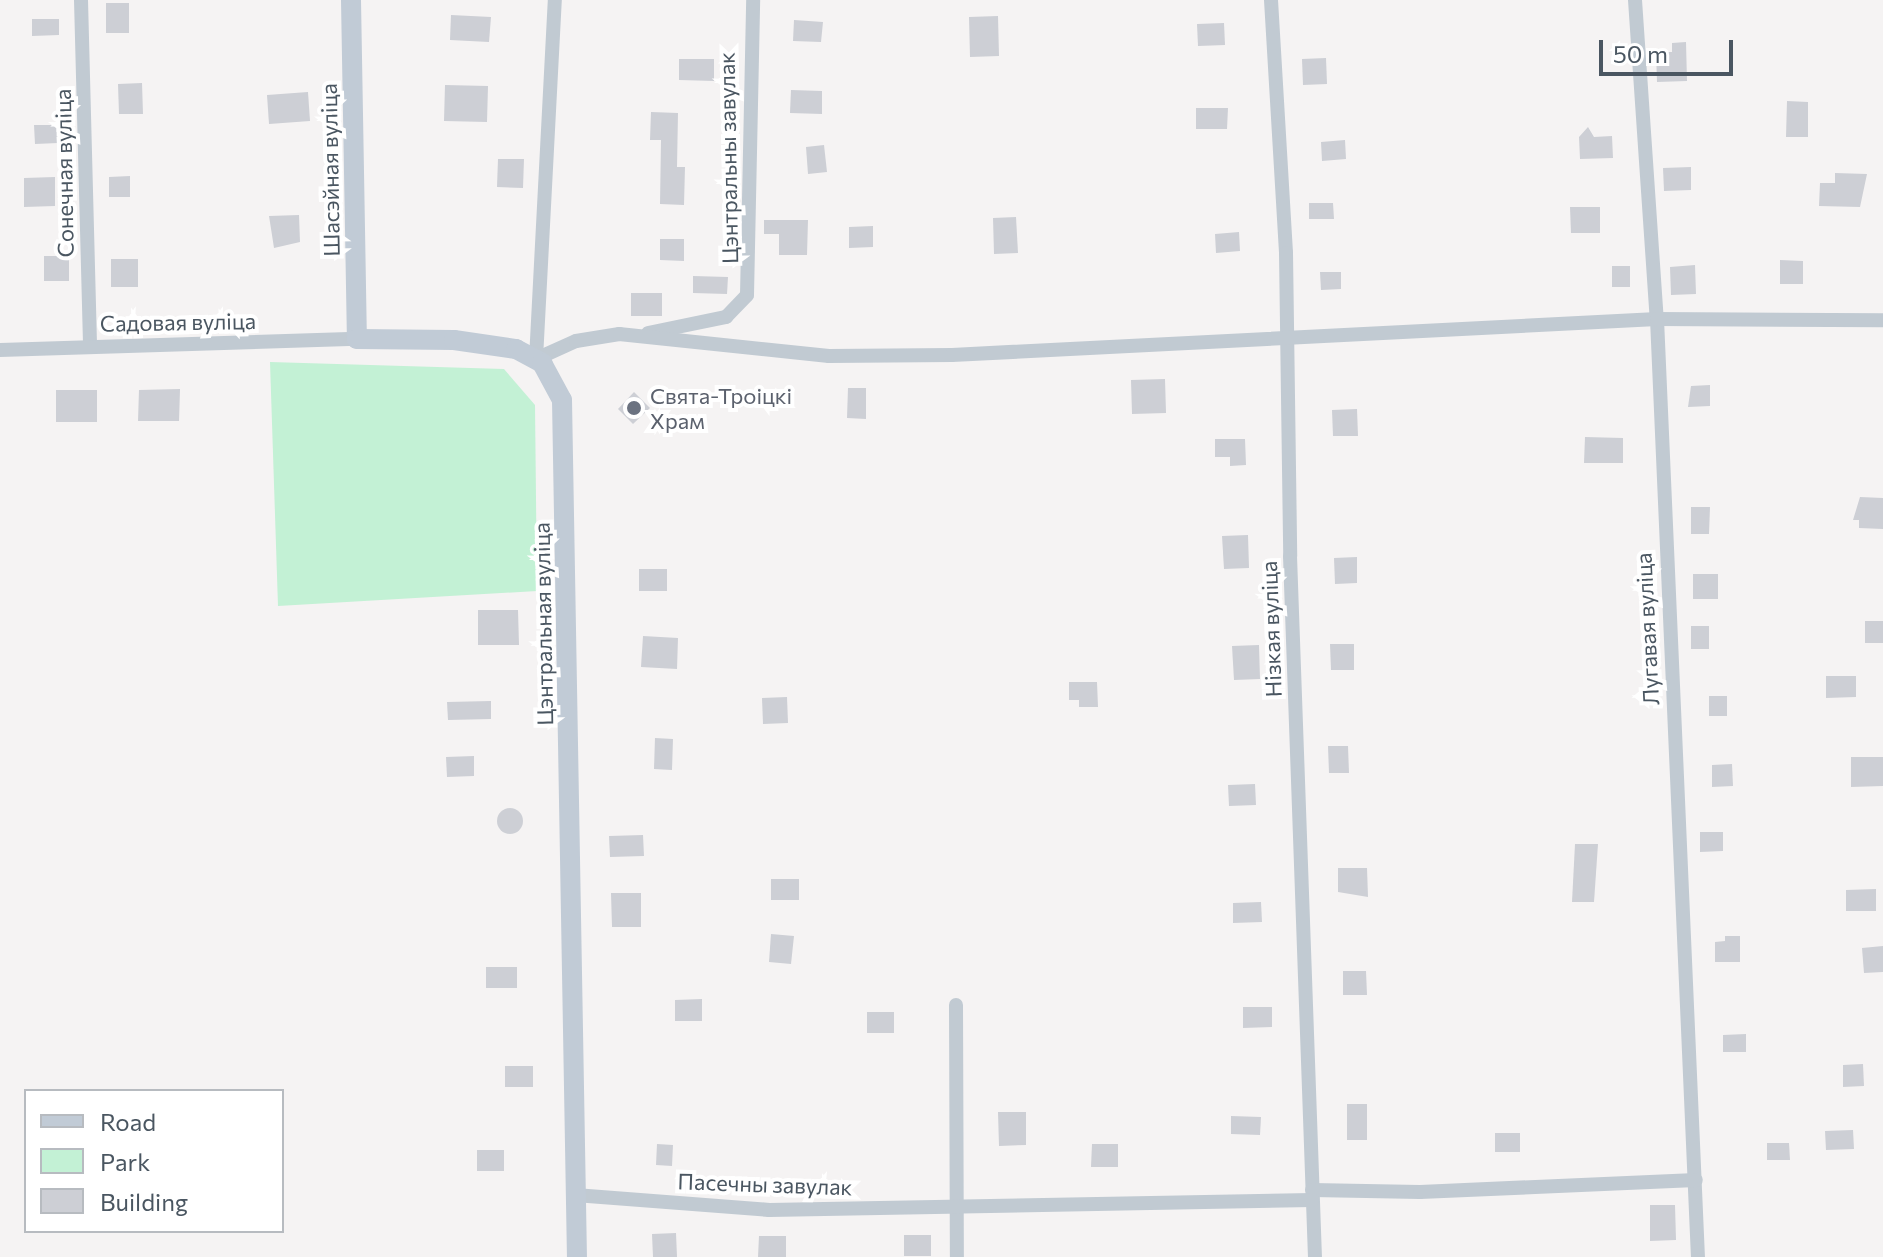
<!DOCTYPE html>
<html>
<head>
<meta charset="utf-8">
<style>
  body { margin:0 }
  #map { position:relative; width:1883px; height:1257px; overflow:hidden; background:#f5f3f3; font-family:Commissioner,sans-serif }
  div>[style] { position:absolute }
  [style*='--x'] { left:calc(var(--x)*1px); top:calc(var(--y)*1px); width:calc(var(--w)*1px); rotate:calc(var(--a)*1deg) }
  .green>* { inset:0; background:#c3f1d5 }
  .building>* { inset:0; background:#cdcfd5 }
  .round { border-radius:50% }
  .minor>* { height:14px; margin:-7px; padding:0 7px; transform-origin:7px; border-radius:7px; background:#c1cad2 }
  .secondary>* { height:20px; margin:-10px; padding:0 10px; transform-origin:10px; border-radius:10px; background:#c1cbd6 }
  .dots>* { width:22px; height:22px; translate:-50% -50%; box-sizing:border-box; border:4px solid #fff; border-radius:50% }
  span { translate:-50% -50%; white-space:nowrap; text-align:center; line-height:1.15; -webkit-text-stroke:8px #fff; paint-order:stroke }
  .street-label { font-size:22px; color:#4a5661 }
  .worship-label { font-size:22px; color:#5b616d }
  .left { translate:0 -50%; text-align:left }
  .legend { position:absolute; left:24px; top:1089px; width:260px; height:144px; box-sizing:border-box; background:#fff; border:2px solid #b7bbc0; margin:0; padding:10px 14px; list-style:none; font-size:24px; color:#4a5661 }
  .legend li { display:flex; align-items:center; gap:16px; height:40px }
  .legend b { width:40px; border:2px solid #b7bbc0 }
  .scale { position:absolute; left:1599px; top:40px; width:134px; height:36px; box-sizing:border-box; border:4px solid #4a5661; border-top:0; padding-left:10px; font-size:24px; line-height:28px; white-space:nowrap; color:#4a5661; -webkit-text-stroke:6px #fff; paint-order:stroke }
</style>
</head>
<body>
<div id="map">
  <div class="green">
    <div style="clip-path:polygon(270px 362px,504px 369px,535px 405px,537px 591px,278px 606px)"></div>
  </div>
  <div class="building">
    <div style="clip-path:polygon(106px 3px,129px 3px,129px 33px,106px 33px)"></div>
    <div style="clip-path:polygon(451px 15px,491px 17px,489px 42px,450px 40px)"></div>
    <div style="clip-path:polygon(998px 16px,999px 56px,970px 57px,969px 17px)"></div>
    <div style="clip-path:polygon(32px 19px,59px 19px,59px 35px,32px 36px)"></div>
    <div style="clip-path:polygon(794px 20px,823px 22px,821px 42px,793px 41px)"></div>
    <div style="clip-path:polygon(1224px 23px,1225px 45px,1198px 46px,1197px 24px)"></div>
    <div style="clip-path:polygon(1686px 42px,1687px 81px,1657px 82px,1656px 52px,1672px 52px,1672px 43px)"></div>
    <div style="clip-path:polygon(1326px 58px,1327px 84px,1303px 85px,1302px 59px)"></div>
    <div style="clip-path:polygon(679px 59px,714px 59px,714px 81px,679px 80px)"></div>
    <div style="clip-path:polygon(142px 83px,143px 114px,119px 114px,118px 84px)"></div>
    <div style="clip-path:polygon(445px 85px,488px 86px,487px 122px,444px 121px)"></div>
    <div style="clip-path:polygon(791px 90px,822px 91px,822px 114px,790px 113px)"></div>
    <div style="clip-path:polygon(308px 92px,310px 121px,269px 124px,267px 95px)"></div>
    <div style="clip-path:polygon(1787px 101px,1808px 102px,1808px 137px,1786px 137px)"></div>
    <div style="clip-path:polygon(1196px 108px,1228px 108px,1227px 129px,1196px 129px)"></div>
    <div style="clip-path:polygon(651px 112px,678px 113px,677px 167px,685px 167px,684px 205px,660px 204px,661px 140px,650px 140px)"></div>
    <div style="clip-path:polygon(34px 125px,58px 125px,58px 143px,35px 144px)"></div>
    <div style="clip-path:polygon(1588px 127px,1594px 137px,1612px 136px,1613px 158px,1580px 159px,1579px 137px)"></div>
    <div style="clip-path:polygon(1345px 140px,1346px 159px,1322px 161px,1321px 142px)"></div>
    <div style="clip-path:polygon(824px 145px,827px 172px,808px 174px,806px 147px)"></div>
    <div style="clip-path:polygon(498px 159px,524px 159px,523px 188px,497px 187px)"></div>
    <div style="clip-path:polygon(1691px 167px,1691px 190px,1664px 191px,1663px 168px)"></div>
    <div style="clip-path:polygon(1835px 173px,1867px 174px,1860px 207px,1819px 206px,1820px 183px,1835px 183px)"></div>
    <div style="clip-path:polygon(130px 176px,130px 197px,109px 197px,109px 177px)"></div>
    <div style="clip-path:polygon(55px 177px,55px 206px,24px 207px,24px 178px)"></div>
    <div style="clip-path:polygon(1309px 203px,1333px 203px,1334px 219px,1309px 219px)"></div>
    <div style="clip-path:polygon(1570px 207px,1600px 207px,1600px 233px,1571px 233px)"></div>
    <div style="clip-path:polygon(299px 215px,300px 242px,274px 248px,269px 216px)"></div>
    <div style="clip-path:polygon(1016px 217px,1018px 253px,994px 254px,993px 218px)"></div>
    <div style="clip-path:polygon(764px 220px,808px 220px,807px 255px,779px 255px,779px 234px,764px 234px)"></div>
    <div style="clip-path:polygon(873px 226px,873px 247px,849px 248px,849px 227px)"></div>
    <div style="clip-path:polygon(1239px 232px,1240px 251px,1216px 253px,1215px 234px)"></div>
    <div style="clip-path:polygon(660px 239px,684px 239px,684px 261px,660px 260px)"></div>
    <div style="clip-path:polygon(44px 256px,69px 256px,69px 281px,44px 281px)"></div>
    <div style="clip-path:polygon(111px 259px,138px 259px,138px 287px,111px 287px)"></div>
    <div style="clip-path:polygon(1780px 260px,1803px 261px,1803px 284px,1780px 284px)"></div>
    <div style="clip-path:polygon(1695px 265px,1696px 294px,1671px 295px,1670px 267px)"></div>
    <div style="clip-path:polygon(1612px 266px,1630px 266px,1630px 287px,1612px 287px)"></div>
    <div style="clip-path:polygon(1320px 272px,1341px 272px,1341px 289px,1321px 290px)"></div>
    <div style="clip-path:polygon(693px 276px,728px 277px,727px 294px,693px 293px)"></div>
    <div style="clip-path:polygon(631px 293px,662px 293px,662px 316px,631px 316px)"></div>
    <div style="clip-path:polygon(1165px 379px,1166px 413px,1132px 414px,1131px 380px)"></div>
    <div style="clip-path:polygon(1710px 385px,1710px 406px,1688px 407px,1691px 386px)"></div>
    <div style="clip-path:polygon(848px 388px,866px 388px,866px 419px,847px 418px)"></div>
    <div style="clip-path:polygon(180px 389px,179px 421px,138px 421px,139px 390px)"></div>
    <div style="clip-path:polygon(56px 390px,97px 390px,97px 422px,56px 422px)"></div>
    <div style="clip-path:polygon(634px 392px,650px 408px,633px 424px,618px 409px)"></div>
    <div style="clip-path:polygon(1357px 409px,1358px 436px,1333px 436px,1332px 410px)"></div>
    <div style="clip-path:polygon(1585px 437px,1623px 438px,1623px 463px,1584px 463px)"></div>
    <div style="clip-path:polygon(1215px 439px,1245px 439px,1246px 465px,1230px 466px,1230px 457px,1215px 457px)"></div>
    <div style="clip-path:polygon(1860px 497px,1883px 498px,1883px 529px,1859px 528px,1859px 520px,1853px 520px)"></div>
    <div style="clip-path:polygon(1691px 507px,1710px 507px,1709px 534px,1691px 534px)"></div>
    <div style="clip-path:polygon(1248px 535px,1249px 568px,1224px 569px,1222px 536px)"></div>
    <div style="clip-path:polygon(1357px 557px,1357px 583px,1335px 584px,1334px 558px)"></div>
    <div style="clip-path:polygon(639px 569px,667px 569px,667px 591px,639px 591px)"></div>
    <div style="clip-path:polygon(1693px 574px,1718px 574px,1718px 599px,1693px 599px)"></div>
    <div style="clip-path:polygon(478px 610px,518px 610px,519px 645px,478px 645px)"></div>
    <div style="clip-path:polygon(1865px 621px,1883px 621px,1883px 643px,1865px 643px)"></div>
    <div style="clip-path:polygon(1691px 626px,1709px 626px,1709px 649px,1691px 649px)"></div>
    <div style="clip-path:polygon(643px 636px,678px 638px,677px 669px,641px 667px)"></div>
    <div style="clip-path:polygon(1330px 644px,1354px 644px,1354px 670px,1331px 670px)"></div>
    <div style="clip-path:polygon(1259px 645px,1260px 679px,1234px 680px,1232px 646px)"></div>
    <div style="clip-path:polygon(1826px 676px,1856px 676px,1856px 697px,1826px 698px)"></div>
    <div style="clip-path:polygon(1069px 682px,1097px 682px,1098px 707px,1079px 707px,1079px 700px,1069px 700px)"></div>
    <div style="clip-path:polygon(1709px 696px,1727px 696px,1727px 716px,1709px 716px)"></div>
    <div style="clip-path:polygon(787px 697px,788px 723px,763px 724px,762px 698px)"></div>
    <div style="clip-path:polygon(491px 701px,491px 719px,448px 720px,447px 702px)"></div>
    <div style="clip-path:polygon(655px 738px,673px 739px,672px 770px,654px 769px)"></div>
    <div style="clip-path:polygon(1328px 746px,1348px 746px,1349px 773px,1329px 773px)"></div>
    <div style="clip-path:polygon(474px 756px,474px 776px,447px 777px,446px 757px)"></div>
    <div style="clip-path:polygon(1851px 757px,1883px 757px,1883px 786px,1851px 787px)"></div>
    <div style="clip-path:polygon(1732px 764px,1733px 786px,1712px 787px,1712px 765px)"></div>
    <div style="clip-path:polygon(1255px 784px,1256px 805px,1229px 806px,1228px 785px)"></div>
    <div class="round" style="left:497px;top:808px;width:26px;height:26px"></div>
    <div style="clip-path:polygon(1700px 832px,1723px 832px,1723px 851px,1700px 852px)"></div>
    <div style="clip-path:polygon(643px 835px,644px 856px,610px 857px,609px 836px)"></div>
    <div style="clip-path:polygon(1575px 844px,1598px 844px,1594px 902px,1572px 902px)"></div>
    <div style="clip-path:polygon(1338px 868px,1367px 868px,1368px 897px,1338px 892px)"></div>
    <div style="clip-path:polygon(771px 879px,799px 879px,799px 900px,771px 900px)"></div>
    <div style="clip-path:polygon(1876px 889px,1876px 911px,1846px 911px,1846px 890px)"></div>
    <div style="clip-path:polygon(611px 893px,641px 893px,641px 927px,612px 927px)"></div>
    <div style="clip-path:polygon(1261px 902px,1262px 922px,1233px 923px,1233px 903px)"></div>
    <div style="clip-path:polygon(771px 934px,794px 936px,791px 964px,769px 962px)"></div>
    <div style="clip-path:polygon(1725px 936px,1740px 936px,1740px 962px,1715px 962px,1715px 942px,1725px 941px)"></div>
    <div style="clip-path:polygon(1883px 946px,1883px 972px,1864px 973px,1862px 948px)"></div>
    <div style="clip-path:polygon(486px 967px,517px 967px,517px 988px,486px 988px)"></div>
    <div style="clip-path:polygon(1343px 971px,1366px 971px,1367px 995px,1343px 995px)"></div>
    <div style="clip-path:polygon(702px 999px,702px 1021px,675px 1021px,675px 1000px)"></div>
    <div style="clip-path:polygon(1243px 1007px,1272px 1007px,1272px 1027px,1243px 1028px)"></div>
    <div style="clip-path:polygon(867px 1012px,894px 1012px,894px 1033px,867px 1033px)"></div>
    <div style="clip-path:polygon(1746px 1034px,1746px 1052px,1723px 1052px,1723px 1035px)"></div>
    <div style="clip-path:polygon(1863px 1064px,1864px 1086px,1843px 1087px,1843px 1065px)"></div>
    <div style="clip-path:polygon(505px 1066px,533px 1066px,533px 1087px,505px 1087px)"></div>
    <div style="clip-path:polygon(1347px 1104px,1367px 1104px,1367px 1140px,1347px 1140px)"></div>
    <div style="clip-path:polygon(998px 1112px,1026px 1112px,1026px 1145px,999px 1146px)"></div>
    <div style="clip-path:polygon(1231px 1116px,1261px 1117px,1260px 1135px,1231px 1134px)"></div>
    <div style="clip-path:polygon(1853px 1130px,1854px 1149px,1826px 1150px,1825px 1131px)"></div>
    <div style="clip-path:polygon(1495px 1133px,1520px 1133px,1520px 1152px,1495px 1152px)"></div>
    <div style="clip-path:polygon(1767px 1143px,1789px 1143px,1790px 1160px,1767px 1160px)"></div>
    <div style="clip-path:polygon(657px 1144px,673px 1145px,672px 1166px,656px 1165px)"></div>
    <div style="clip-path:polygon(1092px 1144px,1118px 1144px,1118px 1167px,1091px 1167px)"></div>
    <div style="clip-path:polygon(477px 1150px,504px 1150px,504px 1171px,477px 1171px)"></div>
    <div style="clip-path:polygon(1650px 1205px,1675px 1205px,1676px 1240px,1650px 1241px)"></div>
    <div style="clip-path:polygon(676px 1233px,677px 1257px,653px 1257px,652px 1234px)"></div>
    <div style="clip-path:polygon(904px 1235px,931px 1235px,931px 1256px,904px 1256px)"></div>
    <div style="clip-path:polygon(759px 1236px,786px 1236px,786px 1257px,758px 1257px)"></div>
  </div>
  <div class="minor">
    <div style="--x:81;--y:0;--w:346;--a:88.5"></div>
    <div style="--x:1271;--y:0;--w:253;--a:86.6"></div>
    <div style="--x:1286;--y:253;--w:303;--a:89.2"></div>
    <div style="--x:1290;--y:556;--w:701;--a:87.96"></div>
    <div style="--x:1635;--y:0;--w:320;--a:86.1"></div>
    <div style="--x:1657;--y:319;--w:939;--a:87.5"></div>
    <div style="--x:648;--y:333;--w:80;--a:-11.6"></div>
    <div style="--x:726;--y:317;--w:30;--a:-46"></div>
    <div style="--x:747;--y:295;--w:295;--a:-88.8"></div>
    <div style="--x:0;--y:350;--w:357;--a:-1.8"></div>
    <div style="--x:536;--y:359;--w:44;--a:-24.2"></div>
    <div style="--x:576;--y:341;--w:44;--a:-9.2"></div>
    <div style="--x:619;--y:334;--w:211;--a:6"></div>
    <div style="--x:829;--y:356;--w:123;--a:-0.5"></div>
    <div style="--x:952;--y:355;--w:706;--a:-2.92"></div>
    <div style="--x:1657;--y:319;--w:226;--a:0.3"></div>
    <div style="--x:536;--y:359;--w:360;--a:-87"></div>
    <div style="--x:956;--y:1005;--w:252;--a:89.8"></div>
    <div style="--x:1312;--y:1190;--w:108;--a:1.1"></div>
    <div style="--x:1420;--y:1192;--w:276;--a:-2.5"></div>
    <div style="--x:575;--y:1195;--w:195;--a:4.4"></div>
    <div style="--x:769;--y:1210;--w:543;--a:-1.06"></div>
  </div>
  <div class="secondary">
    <div style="--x:351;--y:0;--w:339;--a:89"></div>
    <div style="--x:357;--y:339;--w:97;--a:0.6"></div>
    <div style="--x:454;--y:340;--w:63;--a:8.3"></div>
    <div style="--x:516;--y:349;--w:30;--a:28"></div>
    <div style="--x:542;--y:363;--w:42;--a:61.6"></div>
    <div style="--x:562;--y:400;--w:857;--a:89"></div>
  </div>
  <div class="dots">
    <div style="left:634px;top:408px;background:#6b7280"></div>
  </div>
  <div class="street-label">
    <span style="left:728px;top:158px;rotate:-91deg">Цэнтральны завулак</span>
    <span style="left:330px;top:170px;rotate:-91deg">Шасэйная вуліца</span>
    <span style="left:64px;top:173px;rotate:-91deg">Сонечная вуліца</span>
    <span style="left:178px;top:322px;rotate:-1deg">Садовая вуліца</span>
    <span style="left:543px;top:624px;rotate:-91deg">Цэнтральная вуліца</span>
    <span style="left:1271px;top:629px;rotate:-92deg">Нізкая вуліца</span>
    <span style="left:1647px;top:629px;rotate:-93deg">Лугавая вуліца</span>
    <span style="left:765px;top:1184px;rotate:2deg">Пасечны завулак</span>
  </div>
  <div class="worship-label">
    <span class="left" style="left:650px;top:408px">Свята-Троіцкі<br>Храм</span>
  </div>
  <ul class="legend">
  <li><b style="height:10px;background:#c1cbd6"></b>Road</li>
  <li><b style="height:22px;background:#c3f1d5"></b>Park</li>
  <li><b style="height:22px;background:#cdcfd5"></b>Building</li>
  </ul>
  <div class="scale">50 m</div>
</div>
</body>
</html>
